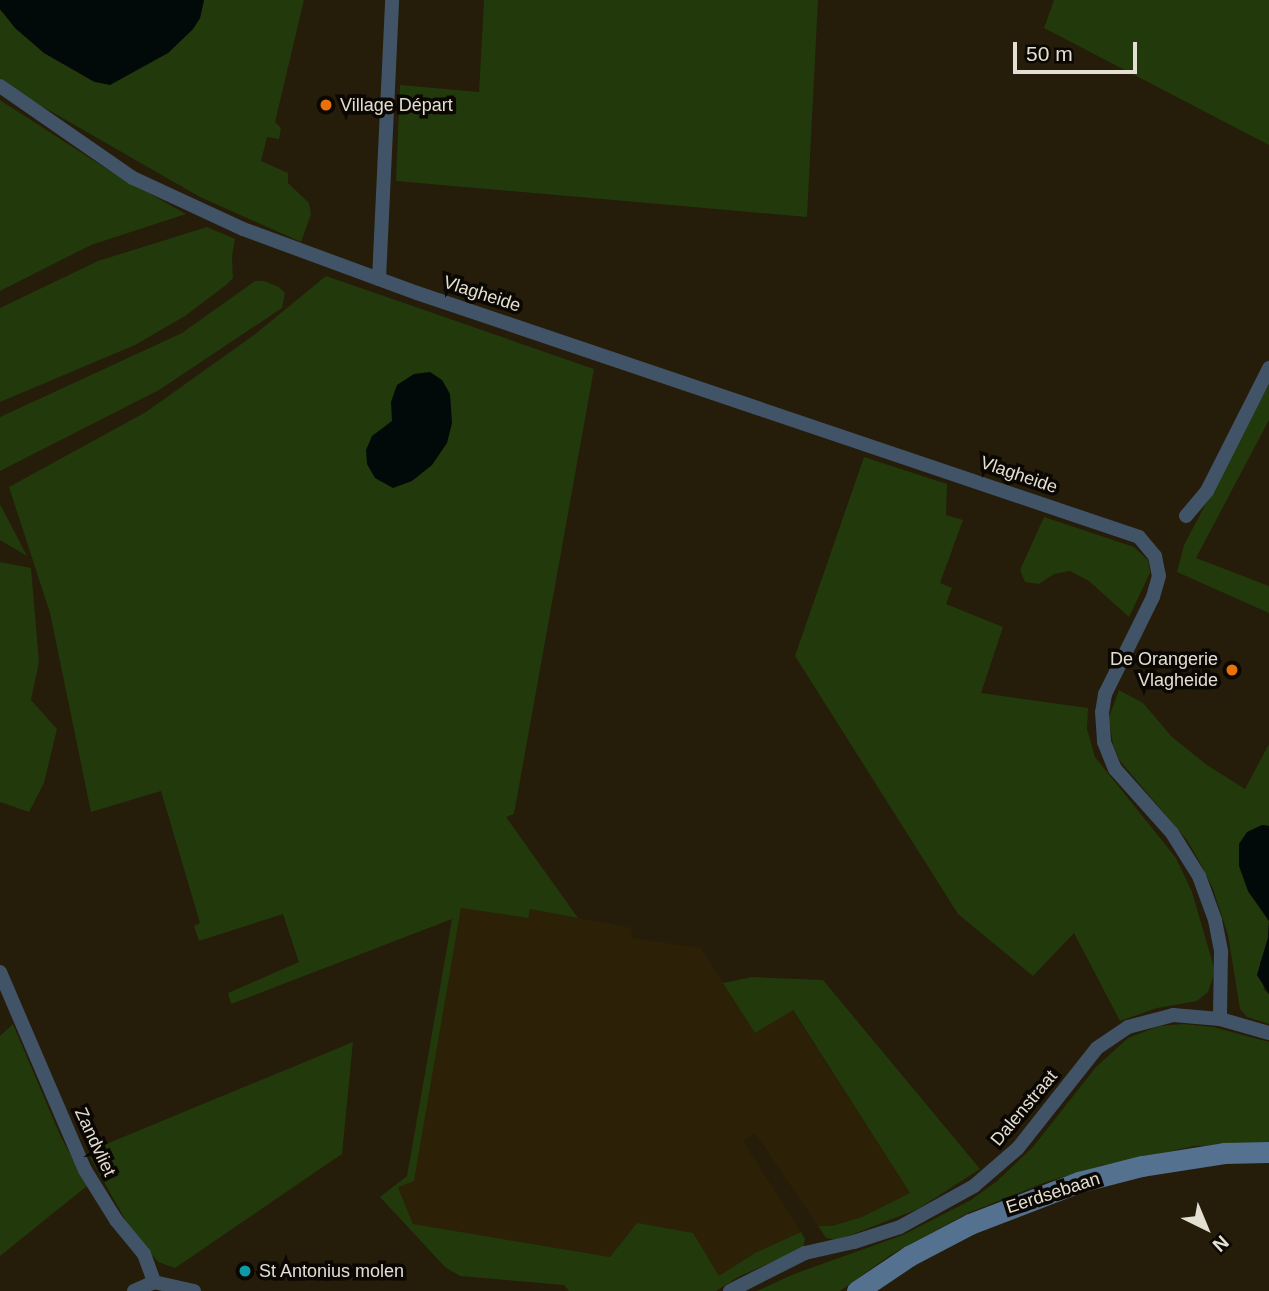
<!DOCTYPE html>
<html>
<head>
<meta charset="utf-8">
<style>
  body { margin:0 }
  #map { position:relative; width:1269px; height:1291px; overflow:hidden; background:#251c0a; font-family:Helvetica,sans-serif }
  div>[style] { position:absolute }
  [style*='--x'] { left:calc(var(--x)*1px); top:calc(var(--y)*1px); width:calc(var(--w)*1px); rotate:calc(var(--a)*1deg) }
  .built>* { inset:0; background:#2c2107 }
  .green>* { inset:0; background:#22390b }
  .water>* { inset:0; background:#010909 }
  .street>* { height:14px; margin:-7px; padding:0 7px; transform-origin:7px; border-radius:7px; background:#415366 }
  .secondary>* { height:21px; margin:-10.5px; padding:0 10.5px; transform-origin:10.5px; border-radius:10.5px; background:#54718f }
  .dots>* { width:19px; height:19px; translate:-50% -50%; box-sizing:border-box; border:4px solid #0b0702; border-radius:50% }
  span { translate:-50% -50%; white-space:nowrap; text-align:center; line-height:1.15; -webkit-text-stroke:7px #0b0702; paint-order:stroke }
  .poi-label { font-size:18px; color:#e4dfd3 }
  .left { translate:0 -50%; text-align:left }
  .right { translate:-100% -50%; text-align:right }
  .street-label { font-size:18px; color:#e4dfd3 }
  .north { position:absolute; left:1171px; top:1193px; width:70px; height:70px; -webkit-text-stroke:5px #0b0702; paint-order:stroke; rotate:137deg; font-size:19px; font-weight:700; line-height:28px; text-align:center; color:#e4dfd3 }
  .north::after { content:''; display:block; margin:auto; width:24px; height:32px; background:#e4dfd3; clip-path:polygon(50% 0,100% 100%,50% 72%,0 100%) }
  .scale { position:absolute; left:1013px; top:42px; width:124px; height:32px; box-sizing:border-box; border:4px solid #e4dfd3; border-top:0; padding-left:9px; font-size:21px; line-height:24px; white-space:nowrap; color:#e4dfd3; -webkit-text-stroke:5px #0b0702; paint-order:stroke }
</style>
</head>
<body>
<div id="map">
  <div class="built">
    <div style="clip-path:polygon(461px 907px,527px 918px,530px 909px,632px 928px,631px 938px,701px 948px,755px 1033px,792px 1010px,910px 1193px,862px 1217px,832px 1226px,818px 1226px,755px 1133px,743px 1141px,801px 1232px,755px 1253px,719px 1277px,637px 1223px,610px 1257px,413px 1224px,398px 1186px,414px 1180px)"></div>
  </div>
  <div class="green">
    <div style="clip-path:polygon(204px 0,304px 0,275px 122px,281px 128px,279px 139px,267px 137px,261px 161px,288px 173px,288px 183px,309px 203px,311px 214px,301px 242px,200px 197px,38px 104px,0 78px,0 10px,44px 53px,94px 82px,168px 53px,193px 29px,200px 18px)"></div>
    <div style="clip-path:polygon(484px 0,818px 0,807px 217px,396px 181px,400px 85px,479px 92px)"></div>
    <div style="clip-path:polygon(1054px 0,1269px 0,1269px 145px,1044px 28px)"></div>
    <div style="clip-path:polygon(0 100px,113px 173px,186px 214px,91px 245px,0 291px)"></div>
    <div style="clip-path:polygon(207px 227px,235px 239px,232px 256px,233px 278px,226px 285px,185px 316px,135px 345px,0 402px,0 308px,98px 261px)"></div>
    <div style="clip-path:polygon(326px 276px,594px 369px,514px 814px,506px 817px,578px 918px,530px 909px,528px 918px,461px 908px,414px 1181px,398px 1187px,413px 1224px,610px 1257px,637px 1223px,693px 1233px,719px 1276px,755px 1253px,801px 1232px,805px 1239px,803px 1248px,738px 1277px,716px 1291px,569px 1291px,564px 1285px,460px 1276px,445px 1267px,380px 1197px,407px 1176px,452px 919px,231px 1004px,228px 993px,299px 962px,283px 914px,199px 941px,194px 926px,200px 923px,161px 791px,91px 812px,50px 613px,9px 487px,146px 412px,254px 335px)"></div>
    <div style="clip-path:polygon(255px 281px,264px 281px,279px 287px,285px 293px,282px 308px,159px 390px,0 471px,0 417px,182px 333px)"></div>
    <div style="clip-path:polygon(1269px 384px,1269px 420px,1196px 558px,1269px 586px,1269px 613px,1177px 572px,1184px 545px)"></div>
    <div style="clip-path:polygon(864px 457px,947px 484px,946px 515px,963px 520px,940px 583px,952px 588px,946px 604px,1003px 627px,981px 693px,1088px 708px,1087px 729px,1095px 757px,1176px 858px,1192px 892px,1215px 971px,1208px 992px,1197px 1001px,1157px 1008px,1120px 1021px,1074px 933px,1033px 976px,958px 914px,795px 656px)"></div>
    <div style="clip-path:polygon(0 504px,27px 556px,0 540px)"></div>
    <div style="clip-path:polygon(1044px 517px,1134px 547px,1148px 560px,1150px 573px,1129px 617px,1089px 581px,1070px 571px,1054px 574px,1039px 584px,1025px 582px,1020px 570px)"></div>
    <div style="clip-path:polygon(0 562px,31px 568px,39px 662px,31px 700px,57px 729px,44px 783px,29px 812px,0 802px)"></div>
    <div style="clip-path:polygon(1119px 690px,1143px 703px,1172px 737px,1207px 765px,1245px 789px,1269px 744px,1269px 826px,1262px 825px,1248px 891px,1269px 921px,1268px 938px,1260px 963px,1264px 990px,1269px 994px,1269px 1024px,1247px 1017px,1240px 1009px,1228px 935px,1213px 889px,1202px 866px,1187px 840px,1120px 761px,1113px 745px,1109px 717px)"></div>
    <div style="clip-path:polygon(752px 977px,823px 980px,980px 1169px,918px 1209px,838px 1240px,826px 1238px,818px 1226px,832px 1226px,862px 1217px,910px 1193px,793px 1010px,755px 1033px,723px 983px)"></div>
    <div style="clip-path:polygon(13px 1024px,60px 1135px,87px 1186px,0 1256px,0 1036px)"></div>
    <div style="clip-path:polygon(1184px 1024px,1213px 1027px,1269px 1042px,1269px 1144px,1195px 1146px,1100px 1166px,1046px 1182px,968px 1213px,892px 1254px,840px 1291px,757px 1291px,794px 1274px,903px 1235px,971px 1200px,997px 1181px,1033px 1147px,1096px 1067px,1128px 1038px,1159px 1026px)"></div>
    <div style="clip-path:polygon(353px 1042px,342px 1154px,175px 1268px,158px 1262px,130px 1228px,87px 1152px)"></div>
  </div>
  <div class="water">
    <div style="clip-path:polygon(0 0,204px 0,200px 18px,193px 29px,168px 53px,110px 85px,95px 82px,44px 53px,15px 28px,0 9px)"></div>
    <div style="clip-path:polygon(430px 372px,442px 380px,450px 394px,452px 423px,447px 443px,432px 465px,412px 481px,393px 488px,375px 478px,367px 464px,366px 450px,372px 436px,392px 421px,391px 402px,397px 385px,414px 374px)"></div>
    <div style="clip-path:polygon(1262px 825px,1269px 826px,1269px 994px,1257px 975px,1268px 938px,1269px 921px,1248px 891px,1239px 866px,1239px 844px,1247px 832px)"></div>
  </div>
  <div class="street">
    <div style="--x:0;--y:86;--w:162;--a:34.7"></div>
    <div style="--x:133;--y:178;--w:121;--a:24.9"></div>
    <div style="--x:243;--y:229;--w:185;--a:20.2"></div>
    <div style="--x:417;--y:293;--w:762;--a:18.67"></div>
    <div style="--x:1139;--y:537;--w:25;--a:50"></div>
    <div style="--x:1155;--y:556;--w:20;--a:79"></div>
    <div style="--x:1159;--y:576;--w:22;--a:106"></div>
    <div style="--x:1153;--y:597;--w:108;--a:116.3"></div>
    <div style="--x:1105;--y:694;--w:18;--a:99"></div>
    <div style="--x:1102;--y:712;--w:30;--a:86"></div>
    <div style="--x:1104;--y:742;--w:29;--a:68"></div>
    <div style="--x:1115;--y:769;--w:86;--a:48.3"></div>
    <div style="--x:1172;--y:833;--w:51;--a:57.9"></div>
    <div style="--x:1199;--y:876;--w:47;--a:70"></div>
    <div style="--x:1215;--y:920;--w:33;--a:79"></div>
    <div style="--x:1221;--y:952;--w:67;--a:90.9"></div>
    <div style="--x:379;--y:279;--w:279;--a:-87.3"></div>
    <div style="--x:1186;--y:516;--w:33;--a:-50"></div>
    <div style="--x:1207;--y:491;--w:138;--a:-63.2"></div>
    <div style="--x:0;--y:972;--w:215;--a:66.8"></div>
    <div style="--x:85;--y:1170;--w:59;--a:58.2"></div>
    <div style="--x:116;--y:1220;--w:44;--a:50.5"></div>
    <div style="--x:144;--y:1254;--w:30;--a:70"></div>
    <div style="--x:134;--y:1291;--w:22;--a:-24"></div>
    <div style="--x:154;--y:1282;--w:41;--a:12.7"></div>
    <div style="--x:730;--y:1291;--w:84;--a:-26.9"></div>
    <div style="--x:805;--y:1253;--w:50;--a:-12.7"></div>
    <div style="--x:854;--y:1242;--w:48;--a:-18.1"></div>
    <div style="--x:900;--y:1227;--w:85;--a:-29"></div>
    <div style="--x:974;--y:1186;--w:58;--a:-40.8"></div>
    <div style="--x:1018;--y:1148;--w:127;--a:-51.7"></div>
    <div style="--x:1097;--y:1048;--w:37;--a:-34"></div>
    <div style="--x:1128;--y:1027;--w:47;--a:-14.9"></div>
    <div style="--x:1173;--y:1015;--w:47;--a:4.9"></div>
    <div style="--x:1220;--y:1019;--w:51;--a:15.9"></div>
  </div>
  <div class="secondary">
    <div style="--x:857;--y:1291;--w:63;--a:-33.9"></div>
    <div style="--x:909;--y:1256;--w:69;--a:-27.7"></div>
    <div style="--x:970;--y:1224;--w:117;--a:-21.1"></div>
    <div style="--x:1079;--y:1182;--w:65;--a:-14.3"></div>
    <div style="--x:1142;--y:1166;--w:83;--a:-9"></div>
    <div style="--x:1224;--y:1153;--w:45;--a:-1.3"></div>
  </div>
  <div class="dots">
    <div style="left:326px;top:105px;background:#e8710a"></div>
    <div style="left:1232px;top:670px;background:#e8710a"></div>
    <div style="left:245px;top:1271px;background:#0f9aa8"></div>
  </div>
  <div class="poi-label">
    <span class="left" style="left:340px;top:105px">Village Départ</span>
    <span class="right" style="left:1218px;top:670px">De Orangerie<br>Vlagheide</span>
    <span class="left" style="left:259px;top:1271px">St Antonius molen</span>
  </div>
  <div class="street-label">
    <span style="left:482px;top:294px;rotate:18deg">Vlagheide</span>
    <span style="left:1019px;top:475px;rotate:19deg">Vlagheide</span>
    <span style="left:1024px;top:1108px;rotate:-50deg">Dalenstraat</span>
    <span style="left:95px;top:1142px;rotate:65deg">Zandvliet</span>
    <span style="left:1053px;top:1193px;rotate:-18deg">Eerdsebaan</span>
  </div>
  <div class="north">N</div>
  <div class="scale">50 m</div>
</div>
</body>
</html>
